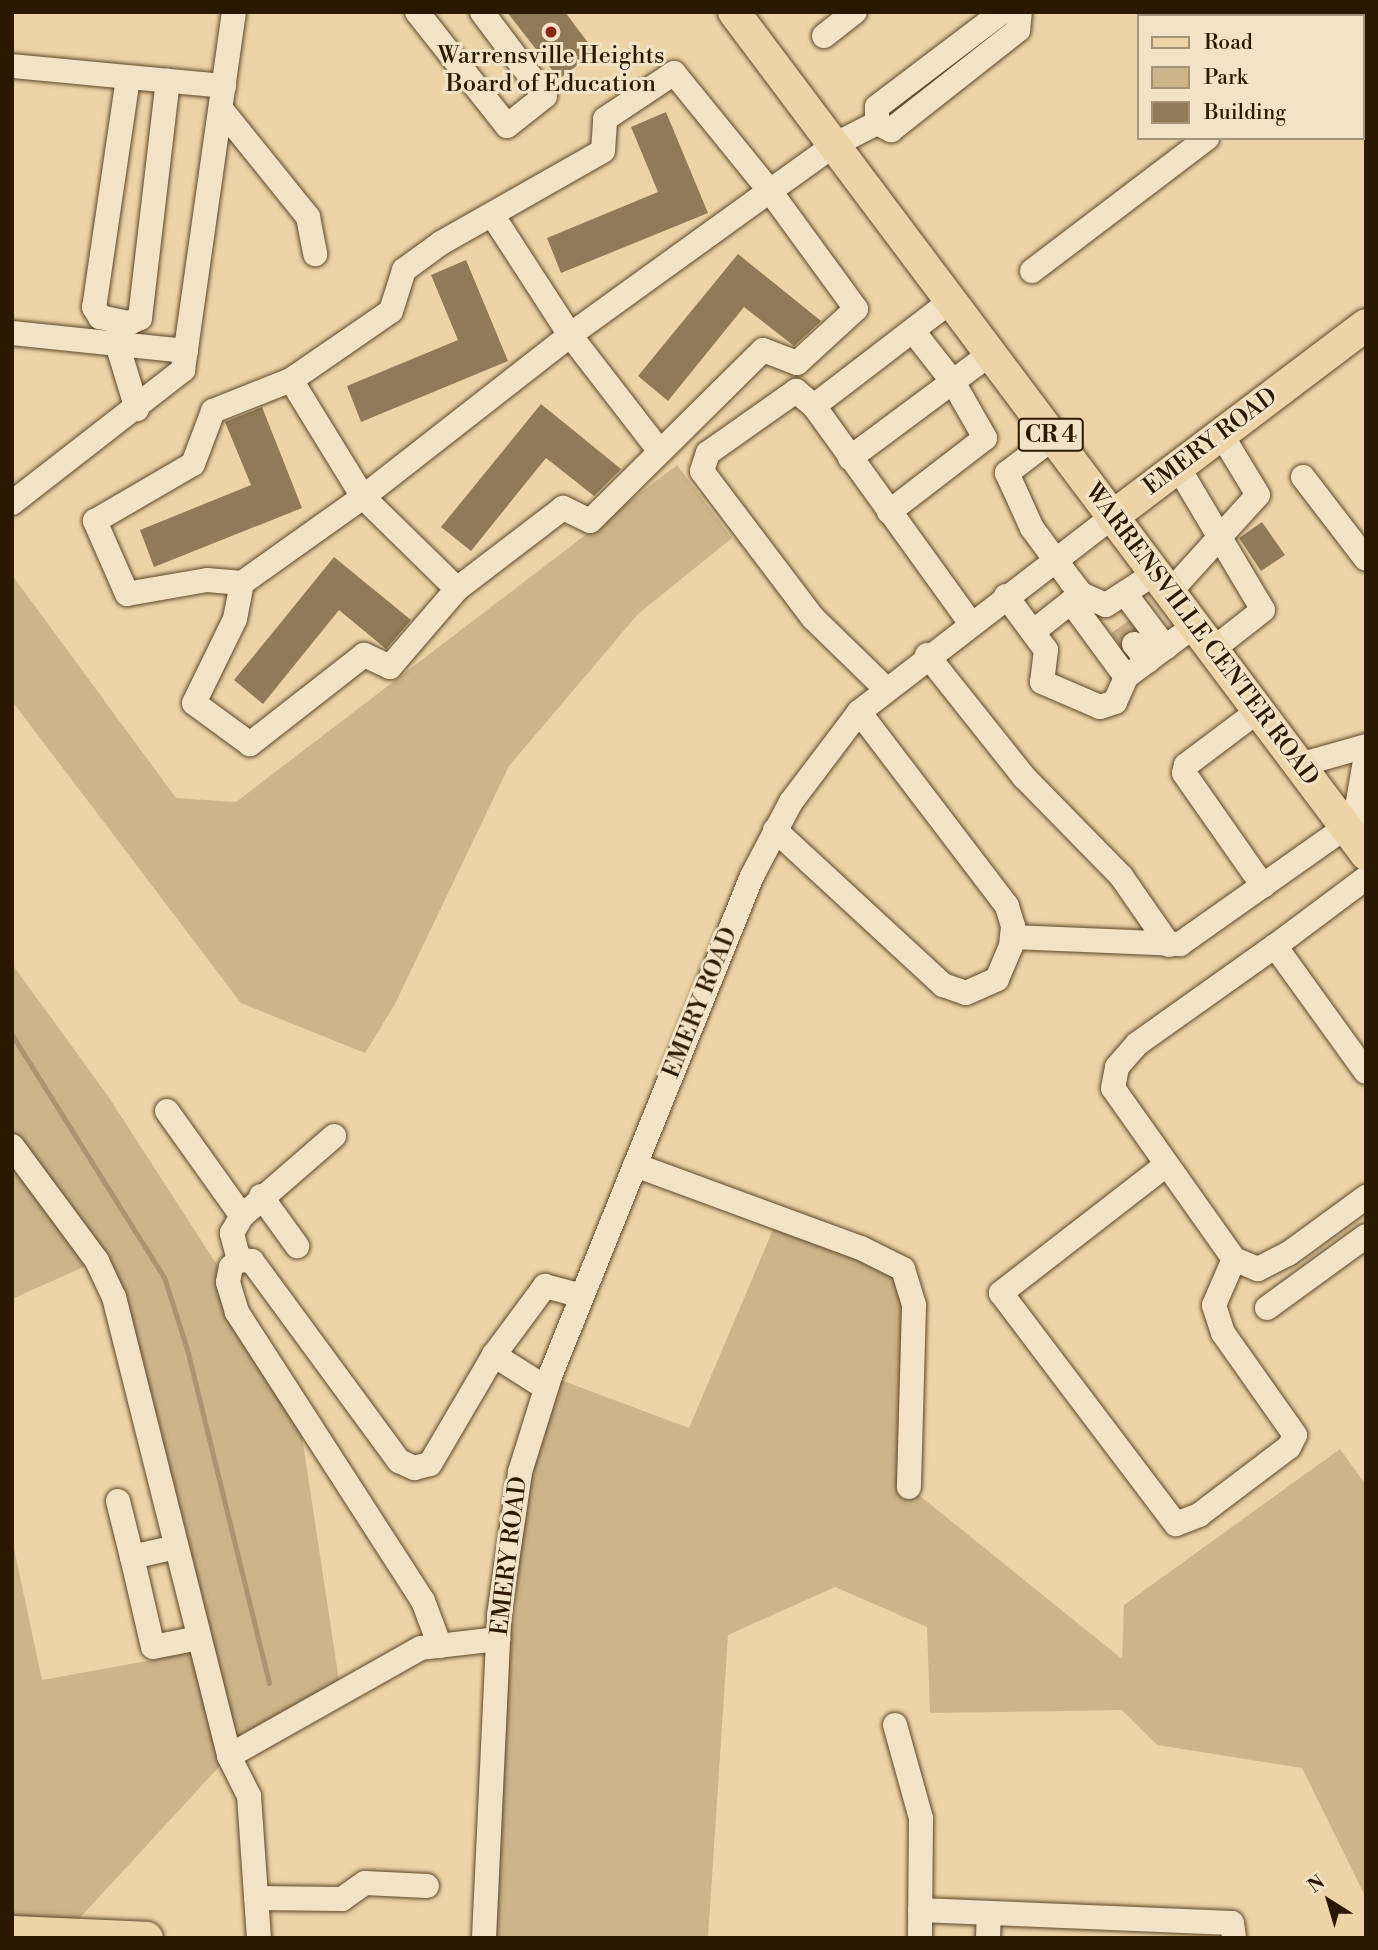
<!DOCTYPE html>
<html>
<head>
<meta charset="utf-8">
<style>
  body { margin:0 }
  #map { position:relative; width:1378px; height:1950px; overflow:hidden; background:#edd4a8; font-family:"Libre Bodoni",serif }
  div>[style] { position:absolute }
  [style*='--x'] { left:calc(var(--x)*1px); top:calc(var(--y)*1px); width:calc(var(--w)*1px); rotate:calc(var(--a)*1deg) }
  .green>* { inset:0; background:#ccb48b }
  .stream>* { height:5px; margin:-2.5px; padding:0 2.5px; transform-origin:2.5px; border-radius:2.5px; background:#ab946f }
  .building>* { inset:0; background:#907a57 }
  .minor-tunnel>* { height:24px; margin-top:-12px; transform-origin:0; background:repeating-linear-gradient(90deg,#c6ae86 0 24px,transparent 0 36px) }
  .roads { filter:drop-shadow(0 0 2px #5c472a) drop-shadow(0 0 2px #5c472a) }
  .minor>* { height:24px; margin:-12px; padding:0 12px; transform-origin:12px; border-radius:12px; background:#f3e3c6 }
  .major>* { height:32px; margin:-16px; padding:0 16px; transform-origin:16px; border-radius:16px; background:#edd4a8 }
  .dots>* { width:19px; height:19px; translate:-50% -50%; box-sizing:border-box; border:4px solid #f3e3c6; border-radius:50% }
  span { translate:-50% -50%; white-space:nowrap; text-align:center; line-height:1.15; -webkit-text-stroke:6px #f3e3c6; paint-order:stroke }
  .shield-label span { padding:2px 5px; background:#f3e3c6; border:2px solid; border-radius:5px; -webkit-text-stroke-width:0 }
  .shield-label { font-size:23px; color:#2c1800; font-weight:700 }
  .poi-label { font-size:24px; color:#2c1800 }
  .street-label { font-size:24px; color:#2c1800 }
  .frame { position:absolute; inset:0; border:14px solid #2c1800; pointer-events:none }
  .legend { position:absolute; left:1137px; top:14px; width:228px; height:126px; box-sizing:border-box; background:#f3e3c6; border:2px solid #a39277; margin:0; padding:9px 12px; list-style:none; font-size:21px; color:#2c1800 }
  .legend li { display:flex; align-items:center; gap:14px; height:35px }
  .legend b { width:35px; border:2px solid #a39277 }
  .north { position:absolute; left:1294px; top:1866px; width:70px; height:70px; -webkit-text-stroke:5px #f3e3c6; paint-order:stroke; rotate:323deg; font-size:19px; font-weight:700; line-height:28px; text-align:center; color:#2c1800 }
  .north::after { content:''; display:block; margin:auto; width:24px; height:32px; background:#2c1800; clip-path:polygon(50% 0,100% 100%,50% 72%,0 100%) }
</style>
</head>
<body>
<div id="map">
  <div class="green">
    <div style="clip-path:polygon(677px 465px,732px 538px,638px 614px,509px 766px,395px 1004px,365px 1053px,241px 1003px,12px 701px,12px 575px,176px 798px,236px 802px)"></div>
    <div style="clip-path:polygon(12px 964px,108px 1096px,228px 1282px,298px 1410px,341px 1694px,229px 1756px,64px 1935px,12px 1932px,12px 1539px,42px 1680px,202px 1651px,97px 1261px,12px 1299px)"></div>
    <div style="clip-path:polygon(778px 1218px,903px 1269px,909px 1487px,1122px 1659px,1124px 1605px,1340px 1449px,1366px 1485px,1366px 1898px,1302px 1768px,1157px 1745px,1122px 1710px,930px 1713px,927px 1627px,835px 1587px,728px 1635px,708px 1938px,484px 1938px,499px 1615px,550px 1376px,689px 1428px)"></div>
  </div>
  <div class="stream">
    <div style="--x:12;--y:1035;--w:286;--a:57.9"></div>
    <div style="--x:164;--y:1277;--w:76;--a:72.3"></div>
    <div style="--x:187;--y:1349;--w:344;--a:76.2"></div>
  </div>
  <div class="building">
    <div style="clip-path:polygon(507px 12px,565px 12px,595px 52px,559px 79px)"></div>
    <div style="clip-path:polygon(666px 112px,708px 213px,561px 273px,547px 238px,658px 192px,631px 127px)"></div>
    <div style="clip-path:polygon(738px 254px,821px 321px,794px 346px,744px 307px,668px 401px,638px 376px)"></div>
    <div style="clip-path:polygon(466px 260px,508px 361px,361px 422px,347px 386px,458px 340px,431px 275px)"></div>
    <div style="clip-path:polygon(541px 404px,621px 469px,594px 496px,546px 458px,471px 551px,441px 527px)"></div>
    <div style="clip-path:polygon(262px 407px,302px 508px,154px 567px,140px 530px,251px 485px,225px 422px)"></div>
    <div style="clip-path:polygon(1262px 522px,1285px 555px,1261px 571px,1239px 538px)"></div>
    <div style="clip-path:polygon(334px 557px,411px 620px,386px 649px,339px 610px,263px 704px,234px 680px)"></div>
  </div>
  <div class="minor-tunnel">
    <div style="--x:1121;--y:626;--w:22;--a:54"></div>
  </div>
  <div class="roads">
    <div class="minor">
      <div style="--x:417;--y:12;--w:145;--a:51.7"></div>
      <div style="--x:507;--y:126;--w:48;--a:-38.3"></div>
      <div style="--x:545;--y:96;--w:105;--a:-126.9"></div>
      <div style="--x:1002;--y:12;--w:157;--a:142.8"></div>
      <div style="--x:877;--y:107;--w:16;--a:90"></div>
      <div style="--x:877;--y:123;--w:16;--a:27"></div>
      <div style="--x:891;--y:130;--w:162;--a:-38.2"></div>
      <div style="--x:1018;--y:30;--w:18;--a:-84"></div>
      <div style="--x:1191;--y:12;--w:5;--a:53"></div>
      <div style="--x:1362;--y:20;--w:5;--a:-37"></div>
      <div style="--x:824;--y:36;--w:39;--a:-38"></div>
      <div style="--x:12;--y:66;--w:213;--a:5.4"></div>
      <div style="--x:128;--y:78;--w:232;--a:98.4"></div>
      <div style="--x:94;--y:307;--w:12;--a:59"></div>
      <div style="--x:100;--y:317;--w:30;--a:12"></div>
      <div style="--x:129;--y:323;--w:12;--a:-24"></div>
      <div style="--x:140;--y:318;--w:239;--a:-83.3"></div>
      <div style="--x:221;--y:109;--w:139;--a:51.1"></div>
      <div style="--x:308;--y:217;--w:38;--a:79"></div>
      <div style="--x:493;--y:216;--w:142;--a:57.1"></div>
      <div style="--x:570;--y:335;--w:145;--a:52.3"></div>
      <div style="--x:1032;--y:271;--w:220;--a:-37.2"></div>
      <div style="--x:12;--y:333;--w:175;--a:5.9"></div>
      <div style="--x:118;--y:347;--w:65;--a:73"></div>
      <div style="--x:814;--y:406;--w:173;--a:-37.5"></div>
      <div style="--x:1053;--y:438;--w:58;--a:142.7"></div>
      <div style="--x:1007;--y:473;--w:60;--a:65.6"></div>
      <div style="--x:1032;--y:528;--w:66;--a:53.7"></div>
      <div style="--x:1071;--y:581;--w:16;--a:52"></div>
      <div style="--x:1081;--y:594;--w:27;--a:24"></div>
      <div style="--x:1106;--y:605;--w:57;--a:-32.9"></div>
      <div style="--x:850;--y:458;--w:174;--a:-36.6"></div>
      <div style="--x:1178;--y:467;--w:166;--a:59.3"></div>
      <div style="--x:1263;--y:610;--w:65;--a:141.9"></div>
      <div style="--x:1303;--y:477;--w:103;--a:52.5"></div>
      <div style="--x:12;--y:503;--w:217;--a:-37.9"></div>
      <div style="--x:183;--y:370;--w:362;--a:-81.9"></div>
      <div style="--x:889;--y:512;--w:121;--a:-37.6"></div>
      <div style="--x:985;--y:438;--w:64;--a:-119.7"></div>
      <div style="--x:953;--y:382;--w:65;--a:-128.1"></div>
      <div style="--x:242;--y:583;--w:35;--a:-175"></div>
      <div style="--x:207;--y:580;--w:81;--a:170.1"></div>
      <div style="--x:127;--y:594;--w:80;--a:-113.7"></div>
      <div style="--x:95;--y:521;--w:113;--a:-30.2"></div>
      <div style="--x:193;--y:464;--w:57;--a:-69.3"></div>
      <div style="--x:213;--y:411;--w:84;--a:-21.7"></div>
      <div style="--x:457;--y:589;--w:132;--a:-135.6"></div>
      <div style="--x:363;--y:497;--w:137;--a:-121.6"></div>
      <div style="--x:291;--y:380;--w:121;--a:-34.6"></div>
      <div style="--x:391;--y:311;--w:43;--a:-72.4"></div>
      <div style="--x:404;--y:270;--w:46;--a:-36.1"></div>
      <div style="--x:441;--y:243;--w:186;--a:-29.6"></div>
      <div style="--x:603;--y:151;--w:32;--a:-86"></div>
      <div style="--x:605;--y:119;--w:83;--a:-33.7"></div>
      <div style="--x:674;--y:73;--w:152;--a:50.9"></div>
      <div style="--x:770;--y:191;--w:146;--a:53.9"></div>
      <div style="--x:856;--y:309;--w:80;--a:137.5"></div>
      <div style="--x:797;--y:363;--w:36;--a:-159"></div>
      <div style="--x:763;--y:350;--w:243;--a:135.3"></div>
      <div style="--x:590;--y:521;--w:30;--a:-154"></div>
      <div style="--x:563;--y:508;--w:133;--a:142.6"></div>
      <div style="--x:457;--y:589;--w:103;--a:130.7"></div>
      <div style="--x:390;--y:667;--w:29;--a:-155"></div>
      <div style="--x:364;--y:655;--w:145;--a:142"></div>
      <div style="--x:250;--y:744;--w:69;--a:-143.8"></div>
      <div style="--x:194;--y:703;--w:93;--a:-64"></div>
      <div style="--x:235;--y:619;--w:37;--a:-79"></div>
      <div style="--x:242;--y:583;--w:148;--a:-35.4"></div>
      <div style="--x:363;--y:497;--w:263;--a:-38"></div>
      <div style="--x:570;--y:335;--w:246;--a:-35.8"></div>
      <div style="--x:770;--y:191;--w:79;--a:-35.7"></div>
      <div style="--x:834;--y:145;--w:48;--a:-27.1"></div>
      <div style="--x:1169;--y:593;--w:132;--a:-47.8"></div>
      <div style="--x:1258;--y:495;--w:71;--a:-121.2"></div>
      <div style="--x:1126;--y:595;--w:66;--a:53"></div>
      <div style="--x:1006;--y:596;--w:67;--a:53.5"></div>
      <div style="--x:1046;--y:650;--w:32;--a:97"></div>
      <div style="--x:1042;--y:682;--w:63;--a:23.3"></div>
      <div style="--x:1100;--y:707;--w:16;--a:-18"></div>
      <div style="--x:1115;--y:702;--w:27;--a:-66"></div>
      <div style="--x:1126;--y:677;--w:85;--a:-36.9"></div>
      <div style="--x:1071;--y:602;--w:93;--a:53.7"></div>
      <div style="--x:1034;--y:631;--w:60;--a:-38.2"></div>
      <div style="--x:1134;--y:644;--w:22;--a:51"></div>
      <div style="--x:927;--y:655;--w:156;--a:51.5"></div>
      <div style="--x:1024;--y:777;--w:139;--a:45.6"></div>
      <div style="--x:1121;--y:876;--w:84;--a:55.2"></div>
      <div style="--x:885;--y:688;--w:100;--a:-135.8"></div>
      <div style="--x:813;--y:618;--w:184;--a:-127.1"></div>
      <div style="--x:702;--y:471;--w:19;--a:-72"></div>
      <div style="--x:708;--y:453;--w:108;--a:-35.2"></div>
      <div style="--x:796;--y:391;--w:23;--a:40"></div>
      <div style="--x:814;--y:406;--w:266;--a:54.2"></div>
      <div style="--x:1258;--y:711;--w:90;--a:143.1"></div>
      <div style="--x:1186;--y:765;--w:8;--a:104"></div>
      <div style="--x:1184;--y:773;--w:138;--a:55"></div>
      <div style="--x:1299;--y:765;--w:70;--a:-15.8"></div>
      <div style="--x:775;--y:830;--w:229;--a:42.7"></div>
      <div style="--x:943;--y:985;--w:24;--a:19"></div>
      <div style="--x:966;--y:993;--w:34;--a:-24"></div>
      <div style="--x:997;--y:979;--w:36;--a:-67"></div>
      <div style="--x:1011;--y:946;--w:20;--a:-84"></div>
      <div style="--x:1013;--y:926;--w:21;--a:-107"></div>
      <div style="--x:1007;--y:906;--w:244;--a:-127.3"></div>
      <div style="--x:1352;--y:836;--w:82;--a:-80.2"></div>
      <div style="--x:1366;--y:878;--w:114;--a:143.2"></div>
      <div style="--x:1275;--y:946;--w:155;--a:54.2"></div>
      <div style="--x:1012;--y:937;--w:168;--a:2.4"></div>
      <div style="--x:1180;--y:944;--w:203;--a:-35.2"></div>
      <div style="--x:167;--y:1111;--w:129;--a:54.5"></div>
      <div style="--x:12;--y:1146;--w:143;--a:53.5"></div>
      <div style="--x:97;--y:1261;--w:40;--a:65"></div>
      <div style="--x:114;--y:1297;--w:473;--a:75.9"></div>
      <div style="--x:229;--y:1756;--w:45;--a:63.4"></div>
      <div style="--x:249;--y:1796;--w:142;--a:86"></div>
      <div style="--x:635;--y:1165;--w:241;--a:20.2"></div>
      <div style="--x:861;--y:1248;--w:47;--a:26.6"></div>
      <div style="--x:903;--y:1269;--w:38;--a:73"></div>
      <div style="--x:914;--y:1305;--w:182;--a:91.6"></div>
      <div style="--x:1166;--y:1165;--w:209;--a:142.2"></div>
      <div style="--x:1001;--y:1293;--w:290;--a:52.9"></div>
      <div style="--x:1176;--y:1524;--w:25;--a:-21"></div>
      <div style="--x:1199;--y:1515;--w:113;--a:-37.1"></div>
      <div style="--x:1289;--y:1447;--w:13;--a:-63"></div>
      <div style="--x:1295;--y:1435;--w:125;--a:-125.2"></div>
      <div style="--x:1223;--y:1333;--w:29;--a:-108"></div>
      <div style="--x:1214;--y:1305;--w:50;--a:-66.5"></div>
      <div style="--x:1234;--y:1259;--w:209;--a:-125.3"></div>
      <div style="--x:1113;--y:1088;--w:21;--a:-79"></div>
      <div style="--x:1117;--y:1067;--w:30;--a:-49"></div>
      <div style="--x:1137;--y:1044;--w:169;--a:-35.4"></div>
      <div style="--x:261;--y:1196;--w:62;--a:54.2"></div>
      <div style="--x:1234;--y:1259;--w:26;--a:23"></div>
      <div style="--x:1258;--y:1269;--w:34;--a:-27"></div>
      <div style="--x:1288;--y:1254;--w:97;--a:-36.2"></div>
      <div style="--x:239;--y:1260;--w:28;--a:-105"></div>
      <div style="--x:232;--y:1233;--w:20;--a:-60"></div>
      <div style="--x:242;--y:1216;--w:122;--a:-41"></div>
      <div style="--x:1267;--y:1308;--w:122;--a:-36"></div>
      <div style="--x:546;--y:1388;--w:62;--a:-147.6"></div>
      <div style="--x:494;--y:1355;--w:86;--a:-53.5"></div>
      <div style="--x:545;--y:1286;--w:38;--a:15"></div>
      <div style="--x:118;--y:1501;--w:58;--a:76"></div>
      <div style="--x:176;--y:1547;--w:45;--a:167.2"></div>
      <div style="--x:132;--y:1557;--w:92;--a:76.9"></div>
      <div style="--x:153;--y:1647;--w:47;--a:-11.1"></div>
      <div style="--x:440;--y:1646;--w:48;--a:-110.7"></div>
      <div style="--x:423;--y:1601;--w:344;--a:-122.8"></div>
      <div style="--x:237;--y:1312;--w:31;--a:-107"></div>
      <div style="--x:228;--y:1282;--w:15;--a:-79"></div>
      <div style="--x:231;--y:1267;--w:11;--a:-41"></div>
      <div style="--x:239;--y:1260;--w:13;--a:4"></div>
      <div style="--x:252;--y:1261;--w:248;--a:53.7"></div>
      <div style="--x:399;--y:1461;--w:17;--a:25"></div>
      <div style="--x:414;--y:1468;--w:16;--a:-14"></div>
      <div style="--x:430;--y:1464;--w:126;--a:-59.6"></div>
      <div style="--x:895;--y:1725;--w:97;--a:74.4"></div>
      <div style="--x:921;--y:1818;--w:120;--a:90.5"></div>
      <div style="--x:229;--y:1756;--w:220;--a:-29.4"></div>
      <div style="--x:421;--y:1648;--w:78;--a:-6.7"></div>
      <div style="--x:256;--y:1898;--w:86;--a:0.7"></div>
      <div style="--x:342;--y:1899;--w:28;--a:-35"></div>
      <div style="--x:365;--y:1883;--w:62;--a:2.8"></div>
      <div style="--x:920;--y:1910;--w:312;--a:2.4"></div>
      <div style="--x:1232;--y:1923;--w:15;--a:82"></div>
      <div style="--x:484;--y:1938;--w:323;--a:-87.3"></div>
      <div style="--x:499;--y:1615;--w:145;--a:-81.6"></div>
      <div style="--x:520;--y:1472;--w:101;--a:-72.6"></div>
      <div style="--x:550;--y:1376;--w:539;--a:-68"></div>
      <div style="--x:752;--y:876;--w:84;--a:-62.2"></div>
      <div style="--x:791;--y:802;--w:113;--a:-52.9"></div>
      <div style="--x:859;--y:712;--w:319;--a:-37.6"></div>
      <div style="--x:988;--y:1938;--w:25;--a:-88"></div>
    </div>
    <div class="major">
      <div style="--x:734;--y:12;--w:1053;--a:53.11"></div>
      <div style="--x:1112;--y:517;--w:318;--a:-37.1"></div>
      <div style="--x:12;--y:1932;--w:135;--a:2.5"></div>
    </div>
  </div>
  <div class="dots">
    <div style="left:551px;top:32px;background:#8f2418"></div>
  </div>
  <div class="shield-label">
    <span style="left:1051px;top:435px">CR 4</span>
  </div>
  <div class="poi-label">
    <span style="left:551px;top:71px">Warrensville Heights<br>Board of Education</span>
  </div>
  <div class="street-label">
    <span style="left:1211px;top:442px;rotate:-37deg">EMERY ROAD</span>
    <span style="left:1201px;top:635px;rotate:53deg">WARRENSVILLE CENTER ROAD</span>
    <span style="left:701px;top:1003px;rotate:-68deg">EMERY ROAD</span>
    <span style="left:510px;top:1556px;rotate:-83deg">EMERY ROAD</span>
  </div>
  <div class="frame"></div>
  <ul class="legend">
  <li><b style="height:9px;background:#edd4a8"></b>Road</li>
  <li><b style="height:19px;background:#ccb48b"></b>Park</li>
  <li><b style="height:19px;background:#907a57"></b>Building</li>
  </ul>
  <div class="north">N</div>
</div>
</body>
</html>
